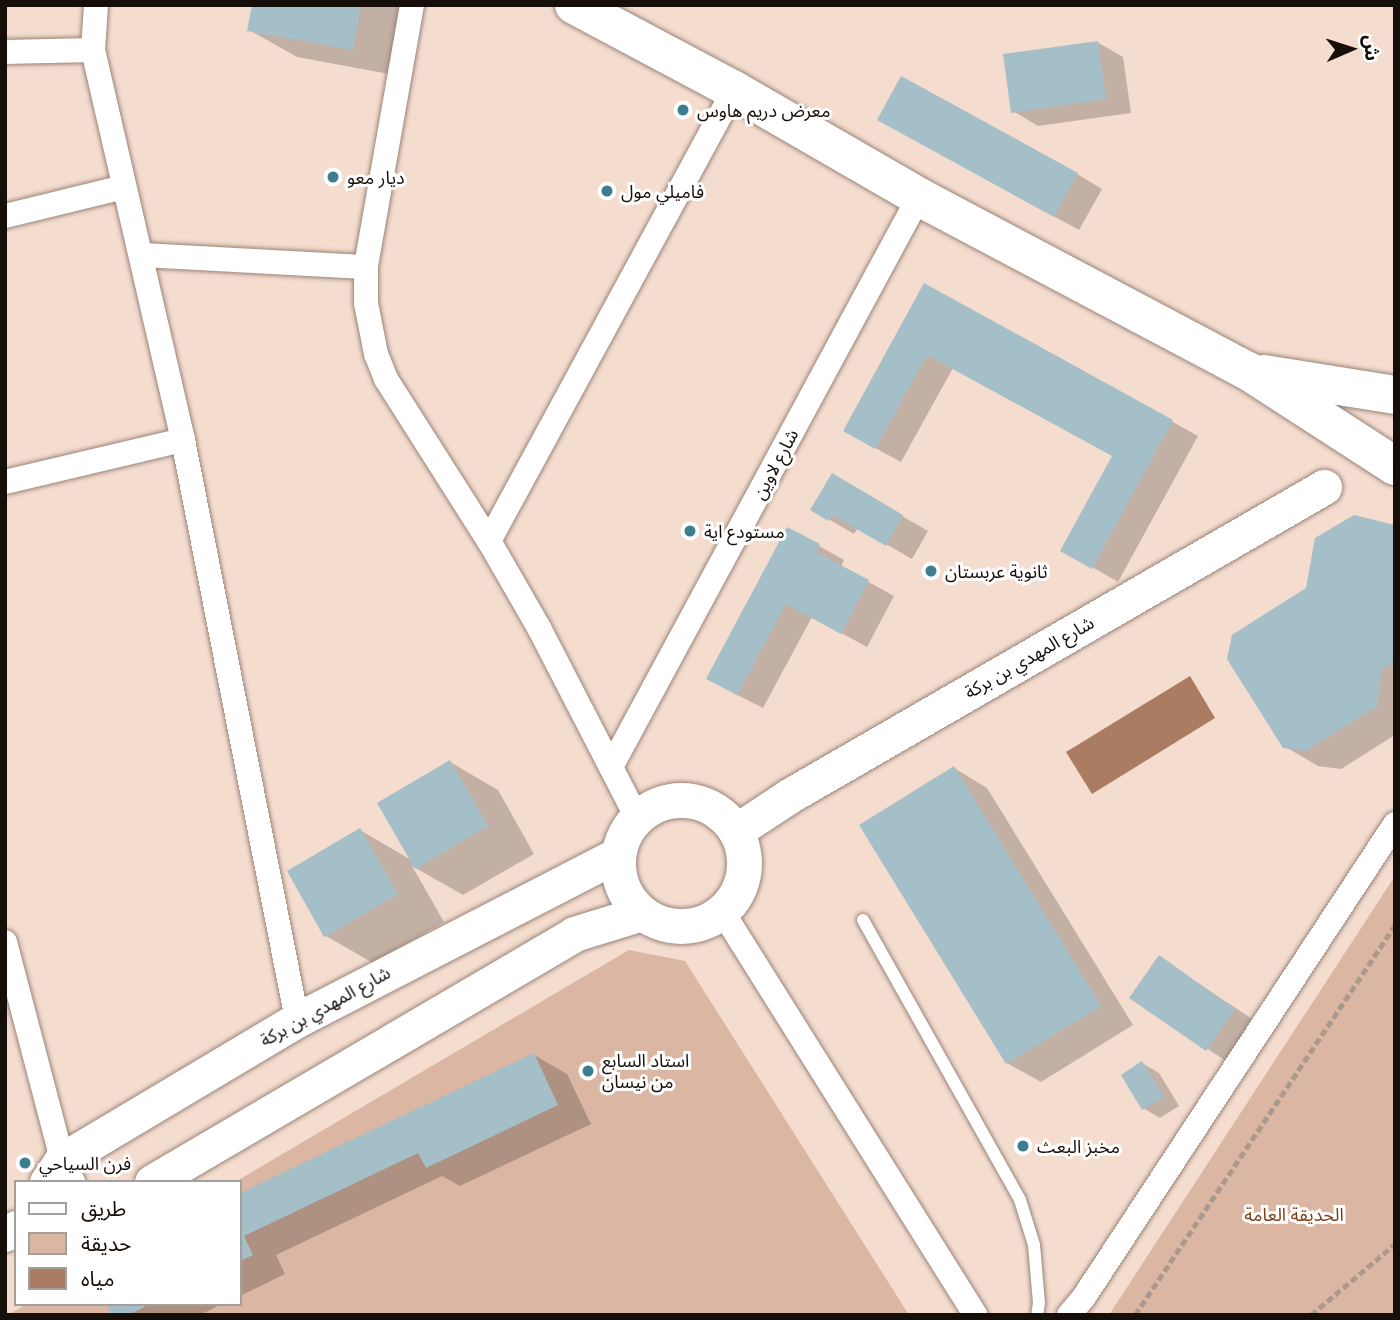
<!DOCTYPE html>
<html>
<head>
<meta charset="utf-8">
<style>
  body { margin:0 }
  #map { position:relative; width:1400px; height:1320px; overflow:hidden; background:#f4dccf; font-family:"Golos Text","Noto Sans Arabic",sans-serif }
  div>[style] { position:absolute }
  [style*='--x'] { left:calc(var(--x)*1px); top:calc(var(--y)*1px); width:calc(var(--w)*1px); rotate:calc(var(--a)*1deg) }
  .green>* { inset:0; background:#dbb6a2 }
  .water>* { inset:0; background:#aa7c61 }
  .shadow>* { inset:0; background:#0003 }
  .building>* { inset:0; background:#a4bfc8 }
  .path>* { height:4.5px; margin-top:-2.25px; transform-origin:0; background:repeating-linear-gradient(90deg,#ab988e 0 7px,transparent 0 10.5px) }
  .roads { filter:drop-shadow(0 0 2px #9a8478) drop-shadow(0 0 2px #9a8478) }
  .lane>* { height:12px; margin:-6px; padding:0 6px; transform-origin:6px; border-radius:6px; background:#fff }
  .street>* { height:24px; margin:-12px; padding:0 12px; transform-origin:12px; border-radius:12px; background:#fff }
  .secondary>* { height:35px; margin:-17.5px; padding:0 17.5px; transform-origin:17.5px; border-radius:17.5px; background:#fff }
  .secondary>.ring { margin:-17.5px; padding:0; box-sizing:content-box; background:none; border:35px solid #fff; border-radius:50% }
  .highway>* { height:38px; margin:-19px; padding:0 19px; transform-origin:19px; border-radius:19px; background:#fff }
  .dots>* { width:19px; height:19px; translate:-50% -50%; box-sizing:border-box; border:4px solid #fff; border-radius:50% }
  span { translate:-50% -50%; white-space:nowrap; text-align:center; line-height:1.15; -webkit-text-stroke:6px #fff; paint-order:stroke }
  .poi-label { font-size:18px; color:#160e09 }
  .left { translate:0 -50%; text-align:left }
  .street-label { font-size:18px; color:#160e09 }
  .park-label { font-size:18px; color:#7c3e15 }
  .frame { position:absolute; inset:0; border:7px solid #160e09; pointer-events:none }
  .legend { position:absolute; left:14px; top:1180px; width:228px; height:126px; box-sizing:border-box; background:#fff; border:2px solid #a29f9d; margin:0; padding:9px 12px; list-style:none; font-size:21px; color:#160e09 }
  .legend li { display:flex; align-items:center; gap:14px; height:35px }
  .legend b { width:35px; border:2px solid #a29f9d }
  .north { position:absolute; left:1316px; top:14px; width:70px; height:70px; -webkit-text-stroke:5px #fff; paint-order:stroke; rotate:87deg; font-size:19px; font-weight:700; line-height:28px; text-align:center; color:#160e09 }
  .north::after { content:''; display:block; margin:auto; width:24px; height:32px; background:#160e09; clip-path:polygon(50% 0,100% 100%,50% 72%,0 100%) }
</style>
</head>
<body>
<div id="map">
  <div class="green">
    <div style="clip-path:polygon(1395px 876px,1395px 1315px,1109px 1315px)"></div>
    <div style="clip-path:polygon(629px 950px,685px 961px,909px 1315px,8px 1315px,26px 1304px,240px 1304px,240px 1182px,235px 1182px)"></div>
  </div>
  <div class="water">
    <div style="clip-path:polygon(1190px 676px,1215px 718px,1092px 794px,1066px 752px)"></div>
  </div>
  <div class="shadow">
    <div style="clip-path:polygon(254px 5px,412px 5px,400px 76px,297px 57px,249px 30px)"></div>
    <div style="clip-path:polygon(1097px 42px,1123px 57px,1131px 113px,1038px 126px,1013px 111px)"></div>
    <div style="clip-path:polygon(904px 134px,1077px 174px,1102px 189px,1079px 230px)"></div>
    <div style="clip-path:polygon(925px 285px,1198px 436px,1118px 582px,1063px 550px,1114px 456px,953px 368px,901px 462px,870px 445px)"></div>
    <div style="clip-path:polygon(833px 476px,928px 531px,912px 559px,858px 528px,854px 534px,813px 510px)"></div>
    <div style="clip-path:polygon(1395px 527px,1395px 735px,1341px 769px,1318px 766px,1284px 746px,1308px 589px)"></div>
    <div style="clip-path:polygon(819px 546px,844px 560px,841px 567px,894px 596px,867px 647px,812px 617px,763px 708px,733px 693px)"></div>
    <div style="clip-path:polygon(450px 762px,498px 790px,534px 854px,463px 895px,412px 866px,444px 922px,373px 963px,326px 936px,360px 830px,411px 860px)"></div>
    <div style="clip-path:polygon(954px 768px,987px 788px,1133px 1025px,1041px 1082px,1007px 1063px)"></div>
    <div style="clip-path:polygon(1159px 958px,1260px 1024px,1232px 1065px,1131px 998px)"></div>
    <div style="clip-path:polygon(534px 1055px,567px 1074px,591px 1124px,460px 1186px,442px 1176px,276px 1255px,285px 1274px,240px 1296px,240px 1195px)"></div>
    <div style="clip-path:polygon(1142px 1063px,1159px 1073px,1179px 1106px,1160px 1118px,1143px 1108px)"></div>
    <div style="clip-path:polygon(108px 1304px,222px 1304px,200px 1315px,113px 1315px)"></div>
  </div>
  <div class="building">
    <div style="clip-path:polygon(252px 5px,361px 5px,353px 50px,247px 31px)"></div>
    <div style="clip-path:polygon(1098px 41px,1106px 99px,1011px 113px,1003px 54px)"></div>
    <div style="clip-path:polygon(901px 76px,1078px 173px,1054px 217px,877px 120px)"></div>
    <div style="clip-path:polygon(924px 283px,1173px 420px,1092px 569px,1060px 551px,1112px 456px,927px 355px,875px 449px,843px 431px)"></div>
    <div style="clip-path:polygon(832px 473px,903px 515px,886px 546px,832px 515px,828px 521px,810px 510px)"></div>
    <div style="clip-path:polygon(1354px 515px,1395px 525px,1395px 661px,1382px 669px,1377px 706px,1306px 751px,1283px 748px,1227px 659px,1232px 635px,1306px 588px,1315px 538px)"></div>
    <div style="clip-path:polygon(787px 527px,820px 544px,816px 552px,869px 580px,841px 634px,786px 604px,737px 695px,706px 679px)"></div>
    <div style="clip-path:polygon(450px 760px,488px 826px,415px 869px,377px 803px)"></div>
    <div style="clip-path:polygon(954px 766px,1101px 1006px,1006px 1064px,859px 825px)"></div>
    <div style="clip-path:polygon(360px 828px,398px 894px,324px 937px,287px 871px)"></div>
    <div style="clip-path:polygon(1159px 955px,1235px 1009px,1206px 1051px,1129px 998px)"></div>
    <div style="clip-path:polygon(534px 1053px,558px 1105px,426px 1168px,418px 1153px,244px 1236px,253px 1255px,240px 1261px,240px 1193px)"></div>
    <div style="clip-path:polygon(1142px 1061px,1164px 1097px,1142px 1110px,1121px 1075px)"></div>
    <div style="clip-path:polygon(106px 1304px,150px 1304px,128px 1315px,111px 1315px)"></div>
  </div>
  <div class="path">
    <div style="--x:1135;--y:1315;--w:469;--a:-56.3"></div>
    <div style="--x:1311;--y:1315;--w:110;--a:-40.2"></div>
  </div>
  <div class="roads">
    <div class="lane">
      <div style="--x:863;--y:920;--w:321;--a:60.7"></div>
      <div style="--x:1020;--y:1200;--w:47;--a:72.7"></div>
      <div style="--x:1034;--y:1245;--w:58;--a:85.1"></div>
      <div style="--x:1039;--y:1303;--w:12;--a:99"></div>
    </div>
    <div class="street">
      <div style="--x:96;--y:5;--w:45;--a:93.8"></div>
      <div style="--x:93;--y:50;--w:400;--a:77"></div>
      <div style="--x:183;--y:440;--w:591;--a:78.88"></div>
      <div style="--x:412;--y:5;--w:266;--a:100"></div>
      <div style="--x:366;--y:267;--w:36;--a:90"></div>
      <div style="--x:366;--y:303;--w:52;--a:78.9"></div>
      <div style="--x:376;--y:354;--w:27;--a:68"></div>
      <div style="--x:386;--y:379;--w:192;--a:57.6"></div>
      <div style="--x:489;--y:541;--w:100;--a:60.1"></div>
      <div style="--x:539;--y:628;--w:214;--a:62.7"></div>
      <div style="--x:5;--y:52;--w:88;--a:-1.3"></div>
      <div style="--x:5;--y:216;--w:122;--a:-13.7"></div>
      <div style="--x:141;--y:255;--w:225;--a:3.1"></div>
      <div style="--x:5;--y:482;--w:183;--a:-13.3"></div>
      <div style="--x:489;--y:541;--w:513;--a:-61.49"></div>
      <div style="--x:611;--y:767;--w:648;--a:-61.62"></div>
      <div style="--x:722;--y:911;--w:477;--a:57.9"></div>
      <div style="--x:5;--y:942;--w:225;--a:75.3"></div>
      <div style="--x:62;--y:1160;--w:25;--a:63"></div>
      <div style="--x:1069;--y:1315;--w:23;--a:-50"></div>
      <div style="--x:1084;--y:1297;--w:566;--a:-56.67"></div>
    </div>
    <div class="secondary">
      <div class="ring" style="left:618px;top:800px;width:91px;height:91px"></div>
      <div style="--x:736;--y:831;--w:64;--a:-33.4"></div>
      <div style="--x:789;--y:796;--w:618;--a:-30.01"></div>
      <div style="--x:47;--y:1182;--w:27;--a:-56"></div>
      <div style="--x:62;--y:1160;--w:274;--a:-30.8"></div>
      <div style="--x:297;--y:1020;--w:361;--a:-27.3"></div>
      <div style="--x:152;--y:1182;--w:489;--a:-30.4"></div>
      <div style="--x:574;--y:934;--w:71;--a:-17.2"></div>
      <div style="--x:5;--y:1234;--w:13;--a:-29"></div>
    </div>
    <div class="highway">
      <div style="--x:574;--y:5;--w:181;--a:28"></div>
      <div style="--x:734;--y:90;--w:214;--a:30"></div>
      <div style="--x:919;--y:197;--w:372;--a:27.9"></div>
      <div style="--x:1248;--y:371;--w:175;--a:32.9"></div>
      <div style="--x:1264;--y:374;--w:133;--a:9.1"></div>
    </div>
  </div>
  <div class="dots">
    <div style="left:683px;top:110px;background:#3c7d90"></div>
    <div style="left:333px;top:177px;background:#3c7d90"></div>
    <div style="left:607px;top:191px;background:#3c7d90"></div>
    <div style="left:690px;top:531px;background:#3c7d90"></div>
    <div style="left:931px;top:571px;background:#3c7d90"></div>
    <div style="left:588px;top:1071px;background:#3c7d90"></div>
    <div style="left:1023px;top:1146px;background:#3c7d90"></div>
    <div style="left:25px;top:1163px;background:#3c7d90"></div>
  </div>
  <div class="poi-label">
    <span class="left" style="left:697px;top:110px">معرض دريم هاوس</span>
    <span class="left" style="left:347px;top:177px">ديار معو</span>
    <span class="left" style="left:621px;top:191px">فاميلي مول</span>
    <span class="left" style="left:704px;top:531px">مستودع اية</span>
    <span class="left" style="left:945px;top:571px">ثانوية عربستان</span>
    <span class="left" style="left:602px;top:1071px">استاد السابع<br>من نيسان</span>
    <span class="left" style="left:1037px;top:1146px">مخبز البعث</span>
    <span class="left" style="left:39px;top:1163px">فرن السياحي</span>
  </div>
  <div class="street-label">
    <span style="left:775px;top:464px;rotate:-62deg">شارع لاوين</span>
    <span style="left:1029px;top:657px;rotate:-30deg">شارع المهدي بن بركة</span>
    <span style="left:325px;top:1006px;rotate:-29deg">شارع المهدي بن بركة</span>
  </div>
  <div class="park-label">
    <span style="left:1294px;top:1214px">الحديقة العامة</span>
  </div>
  <div class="frame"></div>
  <ul class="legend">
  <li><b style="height:9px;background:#fff"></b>طريق</li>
  <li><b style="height:19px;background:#dbb6a2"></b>حديقة</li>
  <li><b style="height:19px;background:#aa7c61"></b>مياه</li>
  </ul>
  <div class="north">ش</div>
</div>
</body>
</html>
